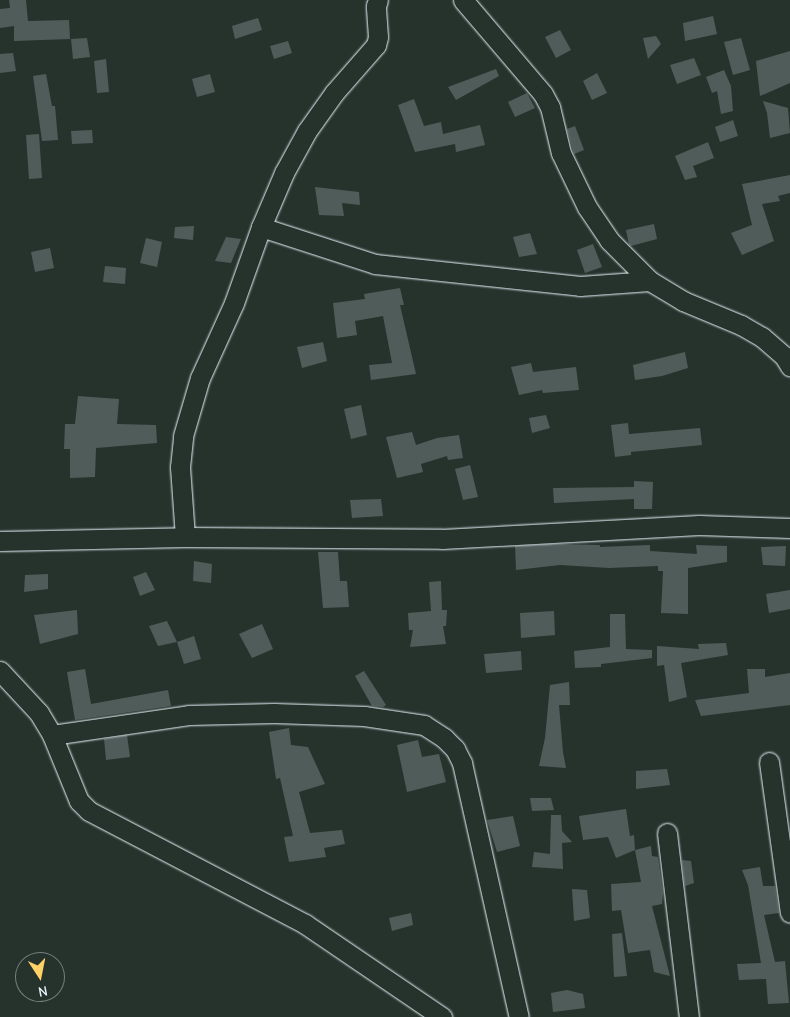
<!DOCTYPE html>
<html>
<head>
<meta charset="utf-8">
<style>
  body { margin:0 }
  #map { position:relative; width:790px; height:1017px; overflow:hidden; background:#26332d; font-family:"Comic Neue",sans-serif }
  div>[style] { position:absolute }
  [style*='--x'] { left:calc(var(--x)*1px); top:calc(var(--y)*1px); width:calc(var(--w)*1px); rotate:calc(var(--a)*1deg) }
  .building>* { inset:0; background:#505c59 }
  .roads { filter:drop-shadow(0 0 1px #e8f1f8) drop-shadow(0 0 1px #e8f1f8) }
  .minor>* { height:19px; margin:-9.5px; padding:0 9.5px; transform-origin:9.5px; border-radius:9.5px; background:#26332d }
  span { translate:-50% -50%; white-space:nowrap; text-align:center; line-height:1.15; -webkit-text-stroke:5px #26332d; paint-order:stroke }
  .north { position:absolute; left:15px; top:952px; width:50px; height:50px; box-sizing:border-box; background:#26332d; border:1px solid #747f7e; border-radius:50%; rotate:169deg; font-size:14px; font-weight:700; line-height:20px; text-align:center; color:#e8f1f8 }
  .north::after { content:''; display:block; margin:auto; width:18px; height:22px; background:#ffd166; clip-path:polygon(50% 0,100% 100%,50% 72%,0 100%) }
</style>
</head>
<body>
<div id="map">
  <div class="building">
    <div style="clip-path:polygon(9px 0,26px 0,28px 21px,69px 20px,70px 39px,14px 41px,14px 26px,0 28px,0 9px,10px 8px)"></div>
    <div style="clip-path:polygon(713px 16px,717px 34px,685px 41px,683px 23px)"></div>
    <div style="clip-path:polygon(258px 18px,262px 30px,235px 39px,232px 26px)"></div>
    <div style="clip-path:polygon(560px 30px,571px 50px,556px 58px,545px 37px)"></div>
    <div style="clip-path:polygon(656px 36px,661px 44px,648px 59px,643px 38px)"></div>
    <div style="clip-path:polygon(87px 38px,90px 57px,73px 59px,71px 39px)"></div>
    <div style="clip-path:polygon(741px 38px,750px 70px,733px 75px,724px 42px)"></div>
    <div style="clip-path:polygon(288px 41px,292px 53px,274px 59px,270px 46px)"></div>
    <div style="clip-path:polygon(790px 51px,790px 83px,760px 96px,756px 61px)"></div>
    <div style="clip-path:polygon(13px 53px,16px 71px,0 73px,0 54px)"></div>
    <div style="clip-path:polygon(694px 58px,701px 75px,677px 84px,670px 65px)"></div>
    <div style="clip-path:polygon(106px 59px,109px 92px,97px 93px,94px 61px)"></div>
    <div style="clip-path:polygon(496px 69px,499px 76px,456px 100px,448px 87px)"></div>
    <div style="clip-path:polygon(724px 70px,731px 86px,733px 111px,721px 114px,717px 91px,712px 93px,706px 77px)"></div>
    <div style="clip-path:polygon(597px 73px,607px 93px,592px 100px,583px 81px)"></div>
    <div style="clip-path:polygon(46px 74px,52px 106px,55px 106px,58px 140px,42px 141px,33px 76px)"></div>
    <div style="clip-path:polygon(210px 74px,215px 92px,197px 97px,192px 79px)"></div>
    <div style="clip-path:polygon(527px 93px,535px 108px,515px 117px,508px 102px)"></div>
    <div style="clip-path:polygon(414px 99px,424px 126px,441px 122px,443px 134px,480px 125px,485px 145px,456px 152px,455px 144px,415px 152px,398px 105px)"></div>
    <div style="clip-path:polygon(763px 101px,788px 108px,790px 133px,770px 138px,767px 113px)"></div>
    <div style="clip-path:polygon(733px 120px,738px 136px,720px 142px,715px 127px)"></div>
    <div style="clip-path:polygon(575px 126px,584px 150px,574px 154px,567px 129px)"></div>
    <div style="clip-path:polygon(92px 130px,93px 143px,72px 144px,71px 131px)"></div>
    <div style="clip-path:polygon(39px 134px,42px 178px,29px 179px,26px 135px)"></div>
    <div style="clip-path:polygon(708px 142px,714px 158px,693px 166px,697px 177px,685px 180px,675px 156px)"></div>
    <div style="clip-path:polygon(790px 175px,790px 193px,778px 196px,780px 201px,762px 204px,774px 241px,742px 255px,731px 233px,752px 225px,742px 184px)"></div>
    <div style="clip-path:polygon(315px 187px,359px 192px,360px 205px,342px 203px,344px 216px,319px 215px)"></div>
    <div style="clip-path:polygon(654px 224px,657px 239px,631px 246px,629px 245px,626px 230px)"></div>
    <div style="clip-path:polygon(194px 226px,193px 240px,174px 238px,175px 227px)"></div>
    <div style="clip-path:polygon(530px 233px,537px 254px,519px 257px,513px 237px)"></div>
    <div style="clip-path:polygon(226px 237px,241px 239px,231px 263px,215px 261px)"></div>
    <div style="clip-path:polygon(146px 238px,162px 242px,157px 267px,140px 263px)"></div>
    <div style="clip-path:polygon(593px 244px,602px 267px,585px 273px,577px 250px)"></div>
    <div style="clip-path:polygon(50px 248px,54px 268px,35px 272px,31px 252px)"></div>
    <div style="clip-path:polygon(105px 266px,126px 268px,125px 284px,103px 282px)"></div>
    <div style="clip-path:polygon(400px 288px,404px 305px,400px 305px,416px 374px,371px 380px,369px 365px,392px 363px,383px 316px,355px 321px,357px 335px,337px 338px,333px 303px,365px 299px,364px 294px)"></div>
    <div style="clip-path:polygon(323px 342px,327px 361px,302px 368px,297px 347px)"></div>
    <div style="clip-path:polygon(685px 352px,688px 368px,662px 376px,635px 380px,633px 365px)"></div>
    <div style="clip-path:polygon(531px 363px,533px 372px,576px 367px,579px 390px,543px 393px,542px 390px,519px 395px,511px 367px)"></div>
    <div style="clip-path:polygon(78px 396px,119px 399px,117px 424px,156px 425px,157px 443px,96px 448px,95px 477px,70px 478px,70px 449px,64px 449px,65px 424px,75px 424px)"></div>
    <div style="clip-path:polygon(361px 405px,367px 435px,351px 439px,344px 409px)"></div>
    <div style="clip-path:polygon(546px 415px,550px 428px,532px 433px,529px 418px)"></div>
    <div style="clip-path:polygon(628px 423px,629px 434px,700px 428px,702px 445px,631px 452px,631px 455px,615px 457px,611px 425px)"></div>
    <div style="clip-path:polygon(412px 432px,416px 445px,437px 438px,459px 435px,463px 458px,448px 460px,447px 456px,421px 464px,423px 472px,397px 478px,386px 437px)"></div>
    <div style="clip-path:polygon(470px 465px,478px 497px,463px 500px,455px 469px)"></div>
    <div style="clip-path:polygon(634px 481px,653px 482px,652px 509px,634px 509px,634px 499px,554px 503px,553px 488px,634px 487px)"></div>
    <div style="clip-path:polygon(381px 499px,383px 516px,352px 518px,350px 500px)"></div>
    <div style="clip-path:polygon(550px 544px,600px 545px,600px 547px,650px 545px,650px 551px,697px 554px,696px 545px,727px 546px,727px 562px,688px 568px,688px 614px,661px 613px,663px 571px,658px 571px,658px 566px,609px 568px,560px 565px,516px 570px,515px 546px)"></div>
    <div style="clip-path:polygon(786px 546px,785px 566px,763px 565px,761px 547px)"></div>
    <div style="clip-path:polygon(318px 552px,338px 552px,340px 581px,347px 581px,349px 607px,323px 608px)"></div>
    <div style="clip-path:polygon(194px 561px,212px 564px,211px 583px,193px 581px)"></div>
    <div style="clip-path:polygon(146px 572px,155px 590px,140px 596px,133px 577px)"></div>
    <div style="clip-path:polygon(48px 574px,48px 589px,24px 592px,25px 575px)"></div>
    <div style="clip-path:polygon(441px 581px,442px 610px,447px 610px,446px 626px,443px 626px,446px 644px,410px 647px,413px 630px,409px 630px,408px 613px,431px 611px,429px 582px)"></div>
    <div style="clip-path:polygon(790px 590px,790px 609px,769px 613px,766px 594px)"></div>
    <div style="clip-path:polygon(77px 610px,78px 634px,40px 644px,34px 615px)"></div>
    <div style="clip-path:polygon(554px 611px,555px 635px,521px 638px,520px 613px)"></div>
    <div style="clip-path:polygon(610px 614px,625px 614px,626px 649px,652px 650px,652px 658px,601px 664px,601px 667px,575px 668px,574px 651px,610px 647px)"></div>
    <div style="clip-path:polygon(167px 621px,177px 642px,158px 646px,149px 626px)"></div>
    <div style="clip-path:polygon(262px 624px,273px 649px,252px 658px,239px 634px)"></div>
    <div style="clip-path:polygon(194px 636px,201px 659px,184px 664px,177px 642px)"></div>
    <div style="clip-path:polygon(726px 643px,728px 655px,681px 663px,687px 697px,669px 702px,664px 665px,657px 666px,657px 646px,699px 649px,698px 644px)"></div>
    <div style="clip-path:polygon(521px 651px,522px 670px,486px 673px,484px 654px)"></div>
    <div style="clip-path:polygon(85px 669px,91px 704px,168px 690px,171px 706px,75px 720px,67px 672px)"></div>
    <div style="clip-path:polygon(747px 669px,765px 669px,765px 677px,790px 673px,790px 705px,701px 716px,695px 700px,749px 693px)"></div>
    <div style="clip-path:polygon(364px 671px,386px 705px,383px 707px,372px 706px,355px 676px)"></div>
    <div style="clip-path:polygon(569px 682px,570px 705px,559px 705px,563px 752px,566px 768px,539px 766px,545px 738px,550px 685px)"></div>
    <div style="clip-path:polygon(289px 728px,291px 745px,308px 747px,325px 784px,299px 792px,310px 833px,342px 830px,345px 844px,324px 848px,326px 857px,289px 862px,284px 837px,293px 836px,280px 778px,276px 779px,269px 732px)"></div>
    <div style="clip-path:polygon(127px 735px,130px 757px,106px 760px,104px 739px)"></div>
    <div style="clip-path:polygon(418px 740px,422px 757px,439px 754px,446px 782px,407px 792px,397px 745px)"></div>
    <div style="clip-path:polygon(667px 769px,670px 785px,636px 789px,636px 771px)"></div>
    <div style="clip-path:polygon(530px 798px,551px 798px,554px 810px,532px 811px)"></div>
    <div style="clip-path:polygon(626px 809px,630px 836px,634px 835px,635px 850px,616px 858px,608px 837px,583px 840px,579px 816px)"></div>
    <div style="clip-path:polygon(551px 815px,561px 815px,562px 831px,572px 842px,562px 843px,563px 869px,532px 867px,534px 852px,550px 854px)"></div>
    <div style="clip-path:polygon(513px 816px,520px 846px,497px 852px,487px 820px)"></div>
    <div style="clip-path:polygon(651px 846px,652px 856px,658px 857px,663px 893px,662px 904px,652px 906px,670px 976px,654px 972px,650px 950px,628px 953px,621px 910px,612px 911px,611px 884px,641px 882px,635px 850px)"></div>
    <div style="clip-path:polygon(682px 860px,691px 861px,694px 883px,685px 886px)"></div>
    <div style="clip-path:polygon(760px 867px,763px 886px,775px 886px,779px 913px,764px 915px,775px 962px,785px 961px,789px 1003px,768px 1004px,766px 979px,739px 980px,737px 964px,761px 963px,748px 885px,742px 870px)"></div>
    <div style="clip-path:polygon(572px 889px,587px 890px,590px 918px,574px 921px)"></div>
    <div style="clip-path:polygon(411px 913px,413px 925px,392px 931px,389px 918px)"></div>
    <div style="clip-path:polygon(622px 933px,627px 976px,614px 977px,612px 934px)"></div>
    <div style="clip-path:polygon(567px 990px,583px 994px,585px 1008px,553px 1012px,551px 993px)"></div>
  </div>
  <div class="roads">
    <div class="minor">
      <div style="--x:463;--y:0;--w:123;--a:49.6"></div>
      <div style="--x:543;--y:94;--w:15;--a:62"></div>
      <div style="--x:550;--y:107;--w:47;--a:76.6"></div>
      <div style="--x:561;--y:153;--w:60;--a:64.3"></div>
      <div style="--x:587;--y:207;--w:40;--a:56"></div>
      <div style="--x:609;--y:240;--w:58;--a:45"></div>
      <div style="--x:650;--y:281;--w:39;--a:31"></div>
      <div style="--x:683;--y:301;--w:63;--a:22.5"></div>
      <div style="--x:741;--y:325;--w:24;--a:30"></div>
      <div style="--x:762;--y:337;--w:29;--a:41"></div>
      <div style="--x:784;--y:356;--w:12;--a:59"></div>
      <div style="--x:261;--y:227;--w:120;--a:18"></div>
      <div style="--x:375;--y:264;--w:206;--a:6.1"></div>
      <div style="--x:580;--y:286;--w:70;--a:-4.1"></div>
      <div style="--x:185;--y:537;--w:70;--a:-94.1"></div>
      <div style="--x:180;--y:467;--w:31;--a:-84"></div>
      <div style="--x:183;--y:436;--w:60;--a:-73.7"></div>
      <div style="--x:200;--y:378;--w:82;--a:-65.6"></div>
      <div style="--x:234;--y:303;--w:81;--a:-70.4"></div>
      <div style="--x:261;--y:227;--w:59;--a:-66.9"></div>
      <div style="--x:284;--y:173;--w:48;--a:-61.3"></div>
      <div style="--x:307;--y:131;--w:47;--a:-54.6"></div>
      <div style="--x:334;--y:93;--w:64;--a:-48.8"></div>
      <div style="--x:376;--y:45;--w:8;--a:-76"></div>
      <div style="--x:378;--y:37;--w:31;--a:-94"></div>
      <div style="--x:376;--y:6;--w:6;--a:-72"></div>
      <div style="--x:0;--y:541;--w:185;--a:-1.2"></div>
      <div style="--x:185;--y:537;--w:257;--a:0.4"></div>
      <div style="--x:442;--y:539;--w:257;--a:-3.1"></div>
      <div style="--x:699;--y:525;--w:91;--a:1.9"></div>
      <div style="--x:0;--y:671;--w:57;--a:47.1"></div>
      <div style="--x:39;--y:713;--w:26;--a:59"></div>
      <div style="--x:52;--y:735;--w:71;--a:67.8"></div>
      <div style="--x:79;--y:801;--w:14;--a:45"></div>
      <div style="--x:89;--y:811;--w:244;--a:27.6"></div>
      <div style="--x:305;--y:924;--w:166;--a:34.2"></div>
      <div style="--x:52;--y:735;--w:138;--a:-8.3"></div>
      <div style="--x:189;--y:715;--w:85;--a:-1.3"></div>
      <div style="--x:274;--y:713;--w:90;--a:1.9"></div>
      <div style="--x:364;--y:716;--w:61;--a:8.5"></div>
      <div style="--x:424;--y:725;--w:24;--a:33"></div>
      <div style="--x:444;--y:738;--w:16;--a:45"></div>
      <div style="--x:455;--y:749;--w:16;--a:63"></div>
      <div style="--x:462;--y:763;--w:260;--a:77.4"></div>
      <div style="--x:769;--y:762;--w:152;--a:82.1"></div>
      <div style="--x:667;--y:833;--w:185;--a:83.2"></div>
    </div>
  </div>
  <div class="north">N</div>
</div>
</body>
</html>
